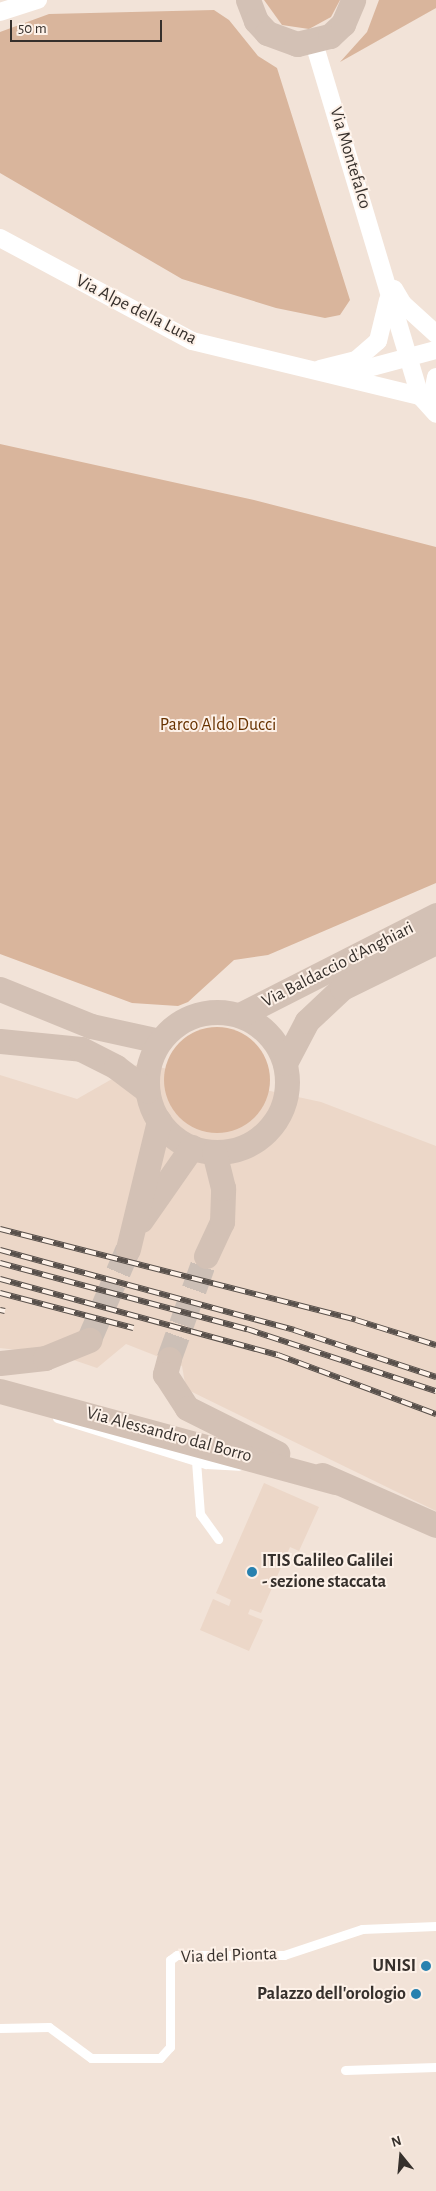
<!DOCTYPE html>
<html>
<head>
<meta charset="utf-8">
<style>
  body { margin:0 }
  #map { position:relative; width:436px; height:2191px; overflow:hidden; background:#f2e3d8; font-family:"Alegreya Sans",sans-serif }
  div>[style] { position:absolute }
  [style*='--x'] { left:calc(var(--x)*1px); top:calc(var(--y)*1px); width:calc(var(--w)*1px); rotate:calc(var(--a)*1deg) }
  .built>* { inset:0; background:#ecd7c8 }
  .green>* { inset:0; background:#d9b59c }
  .round { border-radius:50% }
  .secondary-tunnel>* { height:25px; margin-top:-12.5px; transform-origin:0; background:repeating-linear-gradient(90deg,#ccbfb6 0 25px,transparent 0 37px) }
  .lane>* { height:9px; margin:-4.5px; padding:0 4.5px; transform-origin:4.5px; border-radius:4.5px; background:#fff }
  .street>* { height:18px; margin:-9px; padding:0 9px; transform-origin:9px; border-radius:9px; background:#fff }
  .secondary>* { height:25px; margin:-12.5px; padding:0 12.5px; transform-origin:12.5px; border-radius:12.5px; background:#d3c1b5 }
  .secondary>.ring { margin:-12.5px; padding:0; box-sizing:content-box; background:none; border:25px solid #d3c1b5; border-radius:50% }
  .rail>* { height:5.5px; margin-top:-2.75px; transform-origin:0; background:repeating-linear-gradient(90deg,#fdf1e8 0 11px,#58504b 0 22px); box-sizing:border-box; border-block:1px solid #58504b }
  .dots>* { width:14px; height:14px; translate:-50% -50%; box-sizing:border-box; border:2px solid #fdf1e8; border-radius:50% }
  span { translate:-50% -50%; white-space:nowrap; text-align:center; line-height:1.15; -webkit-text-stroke:4px #fdf1e8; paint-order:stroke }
  .street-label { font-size:18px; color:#36302c }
  .park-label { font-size:18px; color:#673200 }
  .poi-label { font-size:18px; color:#36302c; font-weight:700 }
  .left { translate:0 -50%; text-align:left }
  .right { translate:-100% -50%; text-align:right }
  .north { position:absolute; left:376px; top:2131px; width:50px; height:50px; -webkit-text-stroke:4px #fdf1e8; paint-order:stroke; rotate:343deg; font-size:14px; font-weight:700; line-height:20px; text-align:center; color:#36302c }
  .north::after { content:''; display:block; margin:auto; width:18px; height:22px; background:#36302c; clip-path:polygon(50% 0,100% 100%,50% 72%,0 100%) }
  .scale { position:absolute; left:10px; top:20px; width:152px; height:22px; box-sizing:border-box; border:2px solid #36302c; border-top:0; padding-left:6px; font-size:15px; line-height:18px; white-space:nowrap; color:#36302c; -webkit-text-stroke:4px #fdf1e8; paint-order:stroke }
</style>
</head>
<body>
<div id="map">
  <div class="built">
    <div style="clip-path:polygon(140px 1063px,321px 1102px,436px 1146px,436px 1511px,186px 1389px,182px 1366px,126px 1344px,97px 1368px,59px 1355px,0 1348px,0 1075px,77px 1099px)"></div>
    <div style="clip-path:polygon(264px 1483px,319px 1507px,299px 1551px,290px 1547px,261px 1613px,250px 1609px,248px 1614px,263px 1620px,249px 1651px,200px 1630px,213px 1599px,229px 1606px,231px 1600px,216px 1593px)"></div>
  </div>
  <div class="green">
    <div style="clip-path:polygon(264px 0,340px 0,331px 17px,309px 29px,282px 25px)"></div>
    <div style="clip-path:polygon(379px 0,436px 0,436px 8px,340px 62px,367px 32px)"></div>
    <div style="clip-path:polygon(214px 10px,229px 20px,258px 56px,277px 68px,350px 300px,340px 315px,325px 318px,276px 308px,182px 279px,0 173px,0 32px,49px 14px)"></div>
    <div style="clip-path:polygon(0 444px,254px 500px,436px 547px,436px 883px,268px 955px,234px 960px,188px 1002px,178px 1006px,132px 1003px,0 954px)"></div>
    <div class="round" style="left:164px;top:1027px;width:106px;height:106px"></div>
  </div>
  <div class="secondary-tunnel">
    <div style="--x:89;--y:1340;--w:99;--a:-66.8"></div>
    <div style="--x:169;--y:1359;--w:109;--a:-70.2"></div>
  </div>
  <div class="lane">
    <div style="--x:57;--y:1418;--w:156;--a:17.2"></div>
    <div style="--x:206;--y:1464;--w:33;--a:3"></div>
    <div style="--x:196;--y:1461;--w:53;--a:85.7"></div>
    <div style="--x:200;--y:1514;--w:31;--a:54"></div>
    <div style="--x:0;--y:2028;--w:49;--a:-1.2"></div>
    <div style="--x:49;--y:2027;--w:52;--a:36.4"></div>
    <div style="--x:91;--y:2058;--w:69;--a:0"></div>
    <div style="--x:160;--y:2058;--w:15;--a:-48"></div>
    <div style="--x:170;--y:2047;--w:87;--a:-90"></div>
    <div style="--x:170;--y:1960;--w:9;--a:-36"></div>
    <div style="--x:177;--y:1955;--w:107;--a:0"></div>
    <div style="--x:284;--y:1955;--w:82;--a:-18.4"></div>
    <div style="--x:362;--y:1929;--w:74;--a:-2.3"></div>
    <div style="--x:345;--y:2070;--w:91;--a:-1.9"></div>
  </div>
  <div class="street">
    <div style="--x:0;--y:12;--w:40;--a:-18"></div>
    <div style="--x:314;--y:43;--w:369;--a:73.3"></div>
    <div style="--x:420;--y:396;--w:24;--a:48"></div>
    <div style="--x:0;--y:238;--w:218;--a:28.2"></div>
    <div style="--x:192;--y:341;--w:235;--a:13.6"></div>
    <div style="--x:394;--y:289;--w:17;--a:59"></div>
    <div style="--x:403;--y:304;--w:45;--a:42.3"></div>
    <div style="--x:320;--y:369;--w:37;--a:-14"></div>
    <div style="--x:356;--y:360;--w:29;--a:-41"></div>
    <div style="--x:378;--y:341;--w:42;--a:-76.3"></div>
    <div style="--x:342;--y:375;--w:97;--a:-14.9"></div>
    <div style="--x:436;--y:377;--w:21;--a:101"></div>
    <div style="--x:432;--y:398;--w:12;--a:70"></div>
  </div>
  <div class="secondary">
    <div style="--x:248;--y:0;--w:22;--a:69"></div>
    <div style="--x:256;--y:21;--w:16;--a:47"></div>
    <div style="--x:267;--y:33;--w:32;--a:20"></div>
    <div style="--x:297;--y:44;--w:34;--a:-14"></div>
    <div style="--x:330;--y:36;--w:18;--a:-43"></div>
    <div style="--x:343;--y:24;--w:26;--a:-67"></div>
    <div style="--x:0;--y:989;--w:98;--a:22.1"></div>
    <div style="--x:91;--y:1026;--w:70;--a:12.4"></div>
    <div class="ring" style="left:147px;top:1012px;width:115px;height:115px"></div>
    <div style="--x:240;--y:1015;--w:220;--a:-27"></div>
    <div style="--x:0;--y:1041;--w:81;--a:5.6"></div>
    <div style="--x:81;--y:1049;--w:39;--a:27"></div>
    <div style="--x:116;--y:1067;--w:39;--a:37"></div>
    <div style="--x:285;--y:1063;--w:47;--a:-62.4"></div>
    <div style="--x:307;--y:1021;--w:48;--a:-43.3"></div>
    <div style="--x:342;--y:988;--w:105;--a:-26.1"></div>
    <div style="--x:141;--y:1220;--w:89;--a:-55.1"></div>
    <div style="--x:128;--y:1249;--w:132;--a:-76.4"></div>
    <div style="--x:206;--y:1256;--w:38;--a:-65"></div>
    <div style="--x:222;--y:1222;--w:34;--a:-88"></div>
    <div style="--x:223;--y:1188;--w:37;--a:-104"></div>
    <div style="--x:169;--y:1359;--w:16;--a:105"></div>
    <div style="--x:165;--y:1374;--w:40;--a:57.1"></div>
    <div style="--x:187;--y:1408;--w:101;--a:26.6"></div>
    <div style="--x:0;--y:1363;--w:45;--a:-6.3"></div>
    <div style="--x:45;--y:1358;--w:48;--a:-22.2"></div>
    <div style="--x:0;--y:1391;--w:348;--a:15.2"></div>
    <div style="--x:322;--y:1475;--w:124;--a:23.7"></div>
  </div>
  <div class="rail">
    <div style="--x:0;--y:1229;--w:367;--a:14.3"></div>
    <div style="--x:356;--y:1320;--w:84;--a:17.4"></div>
    <div style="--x:0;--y:1250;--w:305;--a:15.2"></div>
    <div style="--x:294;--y:1330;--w:150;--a:18.3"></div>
    <div style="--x:0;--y:1263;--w:256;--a:15"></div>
    <div style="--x:247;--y:1329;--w:199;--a:18.2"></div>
    <div style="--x:0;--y:1279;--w:288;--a:15.3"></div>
    <div style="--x:278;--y:1355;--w:169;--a:20.5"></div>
    <div style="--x:0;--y:1293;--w:138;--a:14.7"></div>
    <div style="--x:0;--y:1310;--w:5;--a:11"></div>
  </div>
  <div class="dots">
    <div style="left:252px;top:1572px;background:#2881af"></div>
    <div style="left:426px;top:1966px;background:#2881af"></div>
    <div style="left:416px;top:1994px;background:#2881af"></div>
  </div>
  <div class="street-label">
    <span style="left:350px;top:158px;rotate:73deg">Via Montefalco</span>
    <span style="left:136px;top:310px;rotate:27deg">Via Alpe della Luna</span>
    <span style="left:338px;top:965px;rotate:-27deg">Via Baldaccio d'Anghiari</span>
    <span style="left:169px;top:1435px;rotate:15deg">Via Alessandro dal Borro</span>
    <span style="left:229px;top:1956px;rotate:-2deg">Via del Pionta</span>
  </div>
  <div class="park-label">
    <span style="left:218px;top:725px">Parco Aldo Ducci</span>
  </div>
  <div class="poi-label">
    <span class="left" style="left:262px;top:1572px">ITIS Galileo Galilei<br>- sezione staccata</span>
    <span class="right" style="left:416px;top:1966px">UNISI</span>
    <span class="right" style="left:406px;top:1994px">Palazzo dell'orologio</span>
  </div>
  <div class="north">N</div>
  <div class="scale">50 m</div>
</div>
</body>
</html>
